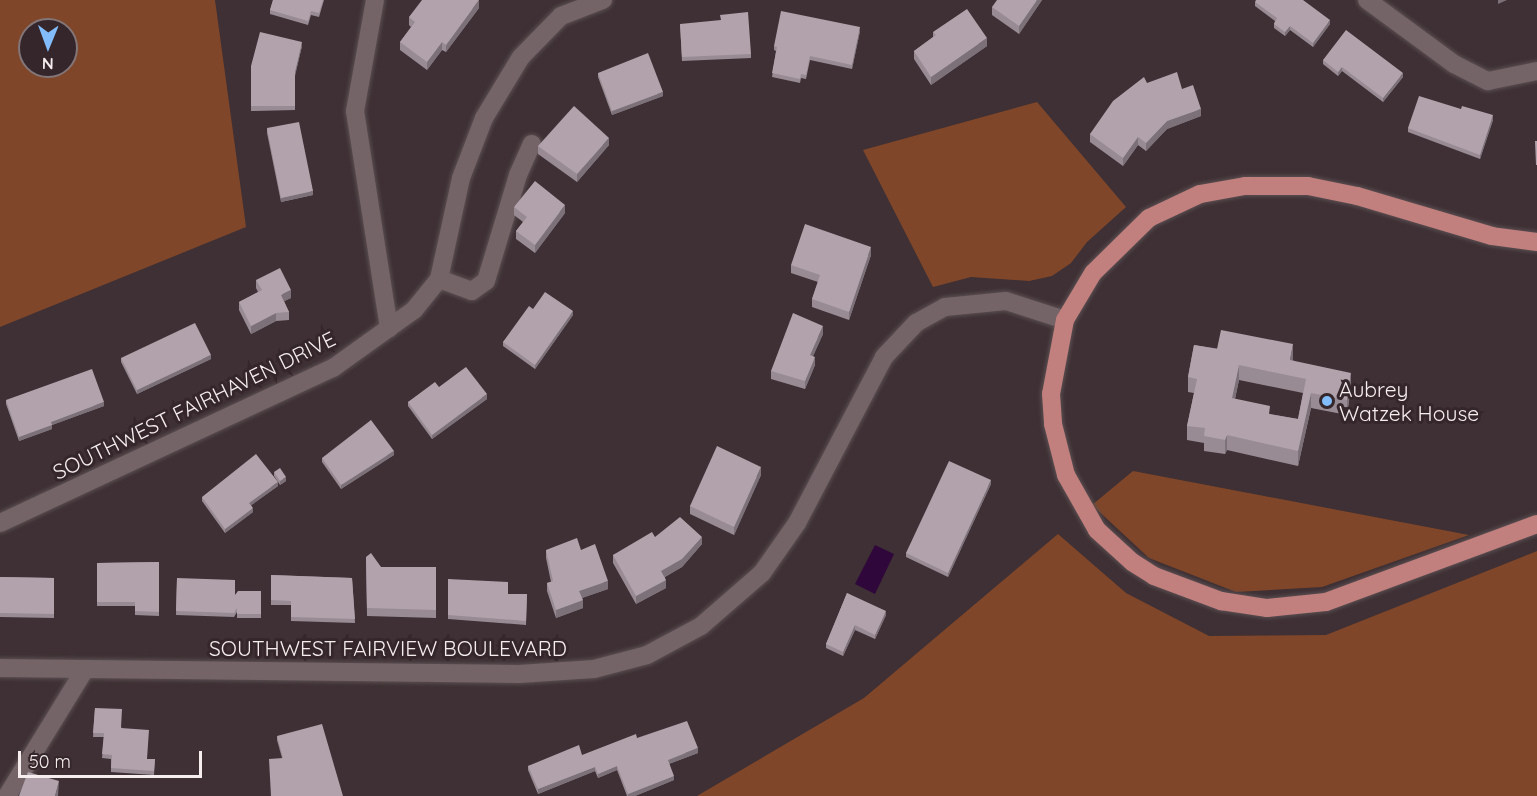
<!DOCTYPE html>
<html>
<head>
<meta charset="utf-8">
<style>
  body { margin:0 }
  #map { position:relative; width:1537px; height:796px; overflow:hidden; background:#3e3034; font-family:Quicksand,sans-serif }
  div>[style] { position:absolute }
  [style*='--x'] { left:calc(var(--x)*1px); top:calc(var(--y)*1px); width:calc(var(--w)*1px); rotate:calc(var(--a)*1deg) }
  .green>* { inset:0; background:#804629 }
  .water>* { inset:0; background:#2f073b }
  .roads { filter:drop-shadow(0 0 2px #5b4f52) drop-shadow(0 0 2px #5b4f52) }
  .minor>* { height:18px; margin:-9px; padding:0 9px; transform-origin:9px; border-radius:9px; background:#746467 }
  .major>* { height:18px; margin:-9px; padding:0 9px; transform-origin:9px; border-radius:9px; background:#c17f7d }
  .wall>* { inset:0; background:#988b94 }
  .shaded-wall>* { inset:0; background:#7c7178 }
  .building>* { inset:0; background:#b1a2ac }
  .dots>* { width:16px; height:16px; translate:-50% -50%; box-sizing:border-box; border:3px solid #34262a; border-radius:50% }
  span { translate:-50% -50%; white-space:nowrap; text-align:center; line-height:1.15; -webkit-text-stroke:6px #34262a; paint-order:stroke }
  .poi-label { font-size:21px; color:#f6edef }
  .left { translate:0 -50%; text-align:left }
  .street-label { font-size:21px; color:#f6edef }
  .north { position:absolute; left:18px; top:18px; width:60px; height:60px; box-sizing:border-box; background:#34262a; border:2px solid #827679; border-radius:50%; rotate:181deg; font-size:16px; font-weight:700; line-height:24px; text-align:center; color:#f6edef }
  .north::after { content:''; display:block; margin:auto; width:21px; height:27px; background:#82bcfa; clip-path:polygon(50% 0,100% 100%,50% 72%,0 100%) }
  .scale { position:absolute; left:18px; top:751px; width:184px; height:27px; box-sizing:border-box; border:3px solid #f6edef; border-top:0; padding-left:8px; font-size:18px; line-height:21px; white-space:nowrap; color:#f6edef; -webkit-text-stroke:4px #34262a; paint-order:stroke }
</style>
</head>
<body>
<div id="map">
  <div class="green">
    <div style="clip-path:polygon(evenodd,0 0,215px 0,246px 227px,0 327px,0 0,30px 30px,66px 30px,66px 66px,30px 66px,30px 30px)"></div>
    <div style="clip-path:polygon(1037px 102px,1126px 207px,1087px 242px,1071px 263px,1052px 276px,1029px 281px,971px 277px,933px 287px,863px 150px)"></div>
    <div style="clip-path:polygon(1133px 471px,1469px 535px,1322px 587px,1236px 592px,1149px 558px,1092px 505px)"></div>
    <div style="clip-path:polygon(1058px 534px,1126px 593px,1209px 636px,1326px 635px,1537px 551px,1537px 796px,697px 796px,864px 698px)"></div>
  </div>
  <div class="water">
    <div style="clip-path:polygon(875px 545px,894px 554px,875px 594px,855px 584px)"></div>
  </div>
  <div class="roads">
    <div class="minor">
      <div style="--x:375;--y:0;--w:113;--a:100.2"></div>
      <div style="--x:355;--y:111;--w:220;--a:81.1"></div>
      <div style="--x:1367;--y:0;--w:108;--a:36.3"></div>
      <div style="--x:1454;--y:64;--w:38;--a:27"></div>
      <div style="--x:1488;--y:81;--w:50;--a:-11.5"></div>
      <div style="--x:439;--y:279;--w:35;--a:20"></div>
      <div style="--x:472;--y:291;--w:17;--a:-36"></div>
      <div style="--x:486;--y:281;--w:111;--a:-73.2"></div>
      <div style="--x:518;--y:175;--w:34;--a:-66"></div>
      <div style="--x:0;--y:523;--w:367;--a:-25"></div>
      <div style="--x:333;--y:368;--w:100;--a:-35.6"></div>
      <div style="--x:414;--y:310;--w:40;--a:-51"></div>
      <div style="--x:439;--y:279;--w:103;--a:-77.7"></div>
      <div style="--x:461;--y:178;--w:64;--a:-69"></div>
      <div style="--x:484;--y:118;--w:71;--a:-58.8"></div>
      <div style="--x:521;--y:57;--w:57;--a:-45.7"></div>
      <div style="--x:561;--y:16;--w:45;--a:-20.9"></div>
      <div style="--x:0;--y:668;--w:519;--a:0.66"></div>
      <div style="--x:519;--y:674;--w:75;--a:-3.8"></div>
      <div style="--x:594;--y:669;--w:55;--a:-14.8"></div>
      <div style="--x:647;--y:655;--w:61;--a:-28.2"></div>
      <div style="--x:701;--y:626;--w:81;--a:-41"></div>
      <div style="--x:762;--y:573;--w:61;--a:-55"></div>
      <div style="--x:797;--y:523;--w:187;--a:-62.3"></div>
      <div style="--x:884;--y:357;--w:47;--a:-46.7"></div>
      <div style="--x:916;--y:323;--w:33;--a:-29"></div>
      <div style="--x:945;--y:307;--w:61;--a:-5.6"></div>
      <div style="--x:1006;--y:301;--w:62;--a:17.9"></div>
      <div style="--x:7;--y:796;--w:149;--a:-58.4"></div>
    </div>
    <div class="major">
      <div style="--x:1537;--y:242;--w:45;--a:-172.4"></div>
      <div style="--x:1492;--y:236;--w:141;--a:-163.5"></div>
      <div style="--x:1357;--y:196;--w:50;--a:-168.5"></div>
      <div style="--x:1308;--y:186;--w:63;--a:180"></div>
      <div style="--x:1245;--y:186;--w:46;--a:169.9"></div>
      <div style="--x:1200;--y:194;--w:56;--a:154.8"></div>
      <div style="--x:1149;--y:218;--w:78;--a:135.5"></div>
      <div style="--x:1093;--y:273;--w:55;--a:120.8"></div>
      <div style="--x:1065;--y:320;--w:75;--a:100.7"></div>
      <div style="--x:1051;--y:394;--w:30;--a:86"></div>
      <div style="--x:1053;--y:424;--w:53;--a:75.7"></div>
      <div style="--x:1066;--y:475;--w:63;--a:60.6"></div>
      <div style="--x:1097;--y:530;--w:47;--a:42.4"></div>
      <div style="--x:1132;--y:562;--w:26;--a:32"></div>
      <div style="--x:1154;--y:576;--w:72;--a:20.5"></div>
      <div style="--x:1221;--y:601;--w:47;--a:8.7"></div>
      <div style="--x:1267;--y:608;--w:59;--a:-5.8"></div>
      <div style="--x:1326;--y:602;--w:225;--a:-20.3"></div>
    </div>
  </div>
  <div class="wall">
    <div style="clip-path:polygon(273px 0,324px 0,319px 17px,311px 15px,308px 25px,270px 14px,270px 10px)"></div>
    <div style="clip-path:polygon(1042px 0,1019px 34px,992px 15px,992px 7px)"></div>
    <div style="clip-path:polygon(1255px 2px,1330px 24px,1313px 47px,1290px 30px,1285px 36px,1274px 28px,1274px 24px,1275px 21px,1255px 6px)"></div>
    <div style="clip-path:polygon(479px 8px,446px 52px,442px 50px,427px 70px,400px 50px,400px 42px,411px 27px,409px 25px,409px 17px)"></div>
    <div style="clip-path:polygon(680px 24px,751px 54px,751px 58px,682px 61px)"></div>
    <div style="clip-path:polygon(860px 31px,852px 69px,810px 60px,806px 79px,801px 78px,800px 83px,772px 77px,776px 51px,774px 50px,774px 46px)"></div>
    <div style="clip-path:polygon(933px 32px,987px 46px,931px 85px,914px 59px,914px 51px,933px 37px)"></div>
    <div style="clip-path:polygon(302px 46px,295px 75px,295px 110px,251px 111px,251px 66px)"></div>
    <div style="clip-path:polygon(1323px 60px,1403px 77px,1383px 102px,1342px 71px,1338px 76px,1323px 64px)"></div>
    <div style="clip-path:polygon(598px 73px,663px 96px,612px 115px,598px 77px)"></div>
    <div style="clip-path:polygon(1147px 83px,1182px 89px,1201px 116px,1167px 129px,1146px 151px,1138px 145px,1123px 166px,1090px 142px,1090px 134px)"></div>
    <div style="clip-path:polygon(1461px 109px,1493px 120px,1480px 159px,1408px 132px,1408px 128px)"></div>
    <div style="clip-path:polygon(267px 128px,313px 195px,281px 202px,267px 133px)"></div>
    <div style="clip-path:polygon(609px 145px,577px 182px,538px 154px,538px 146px)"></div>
    <div style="clip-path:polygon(514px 207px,565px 213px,535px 253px,516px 239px,516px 231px,523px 222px,514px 215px)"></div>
    <div style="clip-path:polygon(871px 255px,849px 320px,812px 307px,812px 299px,818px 282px,791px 273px,791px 265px)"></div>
    <div style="clip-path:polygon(256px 280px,291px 298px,284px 301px,289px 312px,289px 320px,276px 321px,251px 334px,239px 310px,239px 302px,258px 292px,256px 288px)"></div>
    <div style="clip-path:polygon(533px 309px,573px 315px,535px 369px,503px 346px,503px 342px)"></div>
    <div style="clip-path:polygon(823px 334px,813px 356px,815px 365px,805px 389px,771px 379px,771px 371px)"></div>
    <div style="clip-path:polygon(evenodd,1194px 345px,1292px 360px,1351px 387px,1347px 415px,1311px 408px,1298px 466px,1227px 450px,1225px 454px,1204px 451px,1204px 443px,1187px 440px,1187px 426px,1194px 393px,1188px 392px,1188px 377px,1194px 345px,1239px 380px,1303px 393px,1298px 419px,1270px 414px,1235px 399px,1239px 380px)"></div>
    <div style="clip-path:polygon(121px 358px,211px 359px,137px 394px,121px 362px)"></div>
    <div style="clip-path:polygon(439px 387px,487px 399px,432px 439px,408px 406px,408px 402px)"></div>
    <div style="clip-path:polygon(6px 400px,104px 406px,52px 425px,52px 429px,19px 441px,6px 404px)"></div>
    <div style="clip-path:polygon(394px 455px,341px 489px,322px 462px,322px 458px)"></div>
    <div style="clip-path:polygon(274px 472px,286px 481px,280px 485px,274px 476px)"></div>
    <div style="clip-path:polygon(761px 475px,734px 535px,690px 514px,690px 506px)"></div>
    <div style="clip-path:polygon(991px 484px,948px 577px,906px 557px,906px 553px)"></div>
    <div style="clip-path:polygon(278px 486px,251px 505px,253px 512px,225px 533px,202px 501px,202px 497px)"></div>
    <div style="clip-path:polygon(655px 537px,702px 544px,682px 567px,665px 577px,666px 588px,636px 604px,613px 563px,613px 555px)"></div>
    <div style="clip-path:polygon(546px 550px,581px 550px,608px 589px,582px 598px,583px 608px,556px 618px,547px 591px,547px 583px,551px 582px,546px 558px)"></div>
    <div style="clip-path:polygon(366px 557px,381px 567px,436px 567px,436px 618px,367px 616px)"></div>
    <div style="clip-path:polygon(159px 562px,159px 616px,135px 615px,135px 606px,97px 606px,97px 563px)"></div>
    <div style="clip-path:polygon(271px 575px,352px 578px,355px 623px,291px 621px,291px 605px,271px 605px)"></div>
    <div style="clip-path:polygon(0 577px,54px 578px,54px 618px,0 617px)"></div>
    <div style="clip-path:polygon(177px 578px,235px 595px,261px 591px,261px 618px,237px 618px,237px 612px,234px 617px,176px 615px)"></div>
    <div style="clip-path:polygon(448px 579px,508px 594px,527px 594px,526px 625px,448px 619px)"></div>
    <div style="clip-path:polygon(847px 593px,886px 615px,875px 639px,855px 630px,843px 656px,826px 648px,826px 644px)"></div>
    <div style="clip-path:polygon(95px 708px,122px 728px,147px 759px,155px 759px,154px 775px,111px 772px,111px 759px,102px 758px,104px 737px,93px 737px)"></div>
    <div style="clip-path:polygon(277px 736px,343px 796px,282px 758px,277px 740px)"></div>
    <div style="clip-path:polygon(698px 753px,669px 764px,674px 780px,635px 796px,627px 796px,617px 770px,598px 778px,595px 771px,538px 794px,528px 770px,528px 766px,582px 755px)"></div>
  </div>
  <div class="shaded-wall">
    <div style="clip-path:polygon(479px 0,479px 8px,446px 52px,446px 45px)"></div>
    <div style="clip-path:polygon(1037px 0,1042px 0,1019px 34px,1019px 26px)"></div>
    <div style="clip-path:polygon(1498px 0,1507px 0,1498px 4px)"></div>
    <div style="clip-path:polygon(1330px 20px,1330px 24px,1313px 47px,1313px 43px)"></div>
    <div style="clip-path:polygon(1290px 26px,1290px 30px,1285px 36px,1285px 32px)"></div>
    <div style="clip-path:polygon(860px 27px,860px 31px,852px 69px,852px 65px)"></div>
    <div style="clip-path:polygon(987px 38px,987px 46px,931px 85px,931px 77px)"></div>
    <div style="clip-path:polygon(302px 42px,302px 46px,295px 76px,295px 72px)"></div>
    <div style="clip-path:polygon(442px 42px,442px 50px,427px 70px,427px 62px)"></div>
    <div style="clip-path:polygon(1342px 67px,1342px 71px,1338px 76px,1338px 72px)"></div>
    <div style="clip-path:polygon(1403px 73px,1403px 77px,1383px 102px,1383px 98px)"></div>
    <div style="clip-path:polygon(663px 92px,663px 96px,612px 115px,612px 111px)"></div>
    <div style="clip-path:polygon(1201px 109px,1201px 116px,1167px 129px,1146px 151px,1146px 143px,1167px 121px)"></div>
    <div style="clip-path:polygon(1493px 115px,1493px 120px,1480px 159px,1480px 155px)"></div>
    <div style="clip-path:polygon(1138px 137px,1138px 145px,1123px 166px,1123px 158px)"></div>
    <div style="clip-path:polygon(609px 138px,609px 145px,577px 182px,577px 174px)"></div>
    <div style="clip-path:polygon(313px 191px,313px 195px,281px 202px,281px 198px)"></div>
    <div style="clip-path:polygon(565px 205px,565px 213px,535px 253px,535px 245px)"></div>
    <div style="clip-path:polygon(871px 247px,871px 255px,849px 320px,849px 312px)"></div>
    <div style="clip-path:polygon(291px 290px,291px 298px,281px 303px,281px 295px)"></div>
    <div style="clip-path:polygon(573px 311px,573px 315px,535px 369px,535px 365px)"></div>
    <div style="clip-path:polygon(276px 313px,276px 321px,251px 334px,251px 326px)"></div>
    <div style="clip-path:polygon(823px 326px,823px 334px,810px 363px,810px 355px)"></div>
    <div style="clip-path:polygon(1293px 344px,1293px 359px,1290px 374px,1290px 360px)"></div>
    <div style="clip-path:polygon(211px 355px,211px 359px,137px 394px,137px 390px)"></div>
    <div style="clip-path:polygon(815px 357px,815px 365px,805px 389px,805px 381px)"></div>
    <div style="clip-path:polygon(1239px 365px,1239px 380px,1232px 413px,1232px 398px)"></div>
    <div style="clip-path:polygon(1351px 373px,1351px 387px,1347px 415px,1347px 400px)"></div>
    <div style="clip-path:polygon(1311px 393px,1311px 408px,1298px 466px,1298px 451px)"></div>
    <div style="clip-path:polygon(487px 394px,487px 399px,432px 439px,432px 435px)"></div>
    <div style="clip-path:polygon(104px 402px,104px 406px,52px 425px,52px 429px,19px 441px,19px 437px,51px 422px)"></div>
    <div style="clip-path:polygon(1227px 435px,1227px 450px,1225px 454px,1225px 440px)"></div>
    <div style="clip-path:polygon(394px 451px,394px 455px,341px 489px,341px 485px)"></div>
    <div style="clip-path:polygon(761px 467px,761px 475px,734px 535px,734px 527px)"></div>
    <div style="clip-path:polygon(286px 477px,286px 481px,280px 485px,280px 481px)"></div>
    <div style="clip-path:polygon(991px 480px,991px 484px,948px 577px,948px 573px)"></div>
    <div style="clip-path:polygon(278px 482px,278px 486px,249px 507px,249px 503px)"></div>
    <div style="clip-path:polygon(253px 508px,253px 512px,225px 533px,225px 529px)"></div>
    <div style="clip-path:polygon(702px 537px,702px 544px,682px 567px,661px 579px,661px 571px)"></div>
    <div style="clip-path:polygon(666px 580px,666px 588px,636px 604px,636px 596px)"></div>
    <div style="clip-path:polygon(608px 581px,608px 589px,579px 599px,579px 591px)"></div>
    <div style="clip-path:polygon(583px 600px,583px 608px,556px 618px,556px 610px)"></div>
    <div style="clip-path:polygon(886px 611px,886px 615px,875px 639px,875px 635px)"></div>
    <div style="clip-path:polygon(855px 625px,855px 630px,843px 656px,843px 652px)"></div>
    <div style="clip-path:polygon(698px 748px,698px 753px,668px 764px,668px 760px)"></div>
    <div style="clip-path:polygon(617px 766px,617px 770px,598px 778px,598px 774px)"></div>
    <div style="clip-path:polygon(595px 767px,595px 771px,538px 794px,538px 789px)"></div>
    <div style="clip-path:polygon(674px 776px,674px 780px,635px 796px,628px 796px,628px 794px)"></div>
    <div style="clip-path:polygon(59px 781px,58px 796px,55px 796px)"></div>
  </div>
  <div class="building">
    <div style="clip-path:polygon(273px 0,323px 0,319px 13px,311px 11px,308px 21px,270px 10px)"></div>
    <div style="clip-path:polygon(422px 0,479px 0,446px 45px,442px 42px,427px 62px,400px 42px,415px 22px,409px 17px)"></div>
    <div style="clip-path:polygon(997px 0,1037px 0,1019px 26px,992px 7px)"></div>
    <div style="clip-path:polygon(1256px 0,1303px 0,1330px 20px,1313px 43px,1290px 26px,1285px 32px,1274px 24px,1277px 18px,1255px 2px)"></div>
    <div style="clip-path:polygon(967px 9px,987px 38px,931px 77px,914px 51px,936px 35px,933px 32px)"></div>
    <div style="clip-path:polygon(781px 11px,860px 27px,852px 65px,810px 56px,806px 75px,801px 74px,800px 79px,772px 73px,777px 47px,774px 46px)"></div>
    <div style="clip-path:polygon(748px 12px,751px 54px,682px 57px,680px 24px,721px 20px,720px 15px)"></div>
    <div style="clip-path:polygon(1346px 30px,1403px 73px,1383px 98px,1342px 67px,1338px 72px,1323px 60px)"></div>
    <div style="clip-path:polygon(260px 32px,302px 42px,295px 72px,295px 106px,251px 106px,251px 66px)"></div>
    <div style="clip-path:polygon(648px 53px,663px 92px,612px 111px,598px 73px)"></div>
    <div style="clip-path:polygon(1177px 72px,1182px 89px,1193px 85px,1201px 109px,1167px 121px,1146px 143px,1138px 137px,1123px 158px,1090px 134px,1113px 101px,1144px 77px,1147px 83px)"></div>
    <div style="clip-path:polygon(1419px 96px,1461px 109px,1462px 106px,1493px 115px,1480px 155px,1408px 128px)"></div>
    <div style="clip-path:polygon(574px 106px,609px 138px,577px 174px,538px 146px)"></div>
    <div style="clip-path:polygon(299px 122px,313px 191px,281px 198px,267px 128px)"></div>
    <div style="clip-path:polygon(1535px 141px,1537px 141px,1537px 165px,1536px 165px)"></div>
    <div style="clip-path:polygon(535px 181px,565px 205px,535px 245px,516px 231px,527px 217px,514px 207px)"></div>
    <div style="clip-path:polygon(805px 224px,871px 247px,849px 312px,812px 299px,820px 275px,791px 265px)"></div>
    <div style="clip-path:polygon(280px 268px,291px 290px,281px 295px,289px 312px,276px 313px,251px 326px,239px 302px,262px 290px,256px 280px)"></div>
    <div style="clip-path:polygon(545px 292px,573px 311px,535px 365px,503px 342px,529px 306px,533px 309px)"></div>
    <div style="clip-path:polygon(793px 313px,823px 326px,810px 355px,815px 357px,805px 381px,771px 371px)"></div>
    <div style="clip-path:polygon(195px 323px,211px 355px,137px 390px,121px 358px)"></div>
    <div style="clip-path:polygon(evenodd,1221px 330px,1293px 344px,1290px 360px,1351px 373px,1347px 400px,1311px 393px,1298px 451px,1227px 435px,1225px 440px,1204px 436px,1205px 428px,1187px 426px,1197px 379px,1188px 377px,1194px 345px,1217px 349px,1221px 330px,1239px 365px,1306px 379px,1298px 419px,1269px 414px,1270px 406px,1232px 398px,1239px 365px)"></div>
    <div style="clip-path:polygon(466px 367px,487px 394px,432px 435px,408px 402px,435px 382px,439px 387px)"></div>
    <div style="clip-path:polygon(92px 369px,104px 402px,51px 422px,52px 425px,19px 437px,6px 400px)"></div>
    <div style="clip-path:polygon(371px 420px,394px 451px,341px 485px,322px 458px)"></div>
    <div style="clip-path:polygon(717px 446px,761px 467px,734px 527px,690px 506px)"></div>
    <div style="clip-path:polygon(256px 454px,278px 482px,249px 503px,253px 508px,225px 529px,202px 497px)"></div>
    <div style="clip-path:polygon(949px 461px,991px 480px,948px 573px,906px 553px)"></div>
    <div style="clip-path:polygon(280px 468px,286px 477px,280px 481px,274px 472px)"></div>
    <div style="clip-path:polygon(680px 517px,702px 537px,682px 559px,661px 571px,666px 580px,636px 596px,613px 555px,652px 532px,655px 537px)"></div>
    <div style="clip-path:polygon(577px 538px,581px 550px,595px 544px,608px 581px,579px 591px,583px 600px,556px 610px,547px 583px,553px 581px,546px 550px)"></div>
    <div style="clip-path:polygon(371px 553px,381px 567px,436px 567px,436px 610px,367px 608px,366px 557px)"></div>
    <div style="clip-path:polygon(159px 562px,159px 612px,135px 611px,135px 602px,97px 602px,97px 563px)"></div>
    <div style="clip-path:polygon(271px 575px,352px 578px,355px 619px,291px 617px,291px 601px,271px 600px)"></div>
    <div style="clip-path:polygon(0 577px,54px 578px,54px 614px,0 613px)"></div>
    <div style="clip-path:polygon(177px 578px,235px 580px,235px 595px,238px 591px,261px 591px,261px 614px,237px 614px,237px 608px,234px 613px,176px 611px)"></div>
    <div style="clip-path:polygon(448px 579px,508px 582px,508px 594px,527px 594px,526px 621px,448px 615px)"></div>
    <div style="clip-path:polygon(847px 593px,886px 611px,875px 635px,855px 625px,843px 652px,826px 644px)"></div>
    <div style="clip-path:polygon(95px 708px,122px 709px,121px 728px,149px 730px,147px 759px,155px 759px,154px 771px,111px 768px,112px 755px,102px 754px,104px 733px,93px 733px)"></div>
    <div style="clip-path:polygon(687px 721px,698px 748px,668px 760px,674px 776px,628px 794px,617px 766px,598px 774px,595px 767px,538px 789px,528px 766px,579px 745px,582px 755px,636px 734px,637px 738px)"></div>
    <div style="clip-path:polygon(322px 724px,343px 796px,271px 796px,269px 759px,283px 758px,277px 736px)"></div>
    <div style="clip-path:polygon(28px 772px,59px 781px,55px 796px,19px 796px)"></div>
  </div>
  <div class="dots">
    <div style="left:1327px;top:401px;background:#82bcfa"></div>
  </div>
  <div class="poi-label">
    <span class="left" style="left:1339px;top:401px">Aubrey<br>Watzek House</span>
  </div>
  <div class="street-label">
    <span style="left:194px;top:405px;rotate:-26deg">SOUTHWEST FAIRHAVEN DRIVE</span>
    <span style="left:388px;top:648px">SOUTHWEST FAIRVIEW BOULEVARD</span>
  </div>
  <div class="north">N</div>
  <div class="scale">50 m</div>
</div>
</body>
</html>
